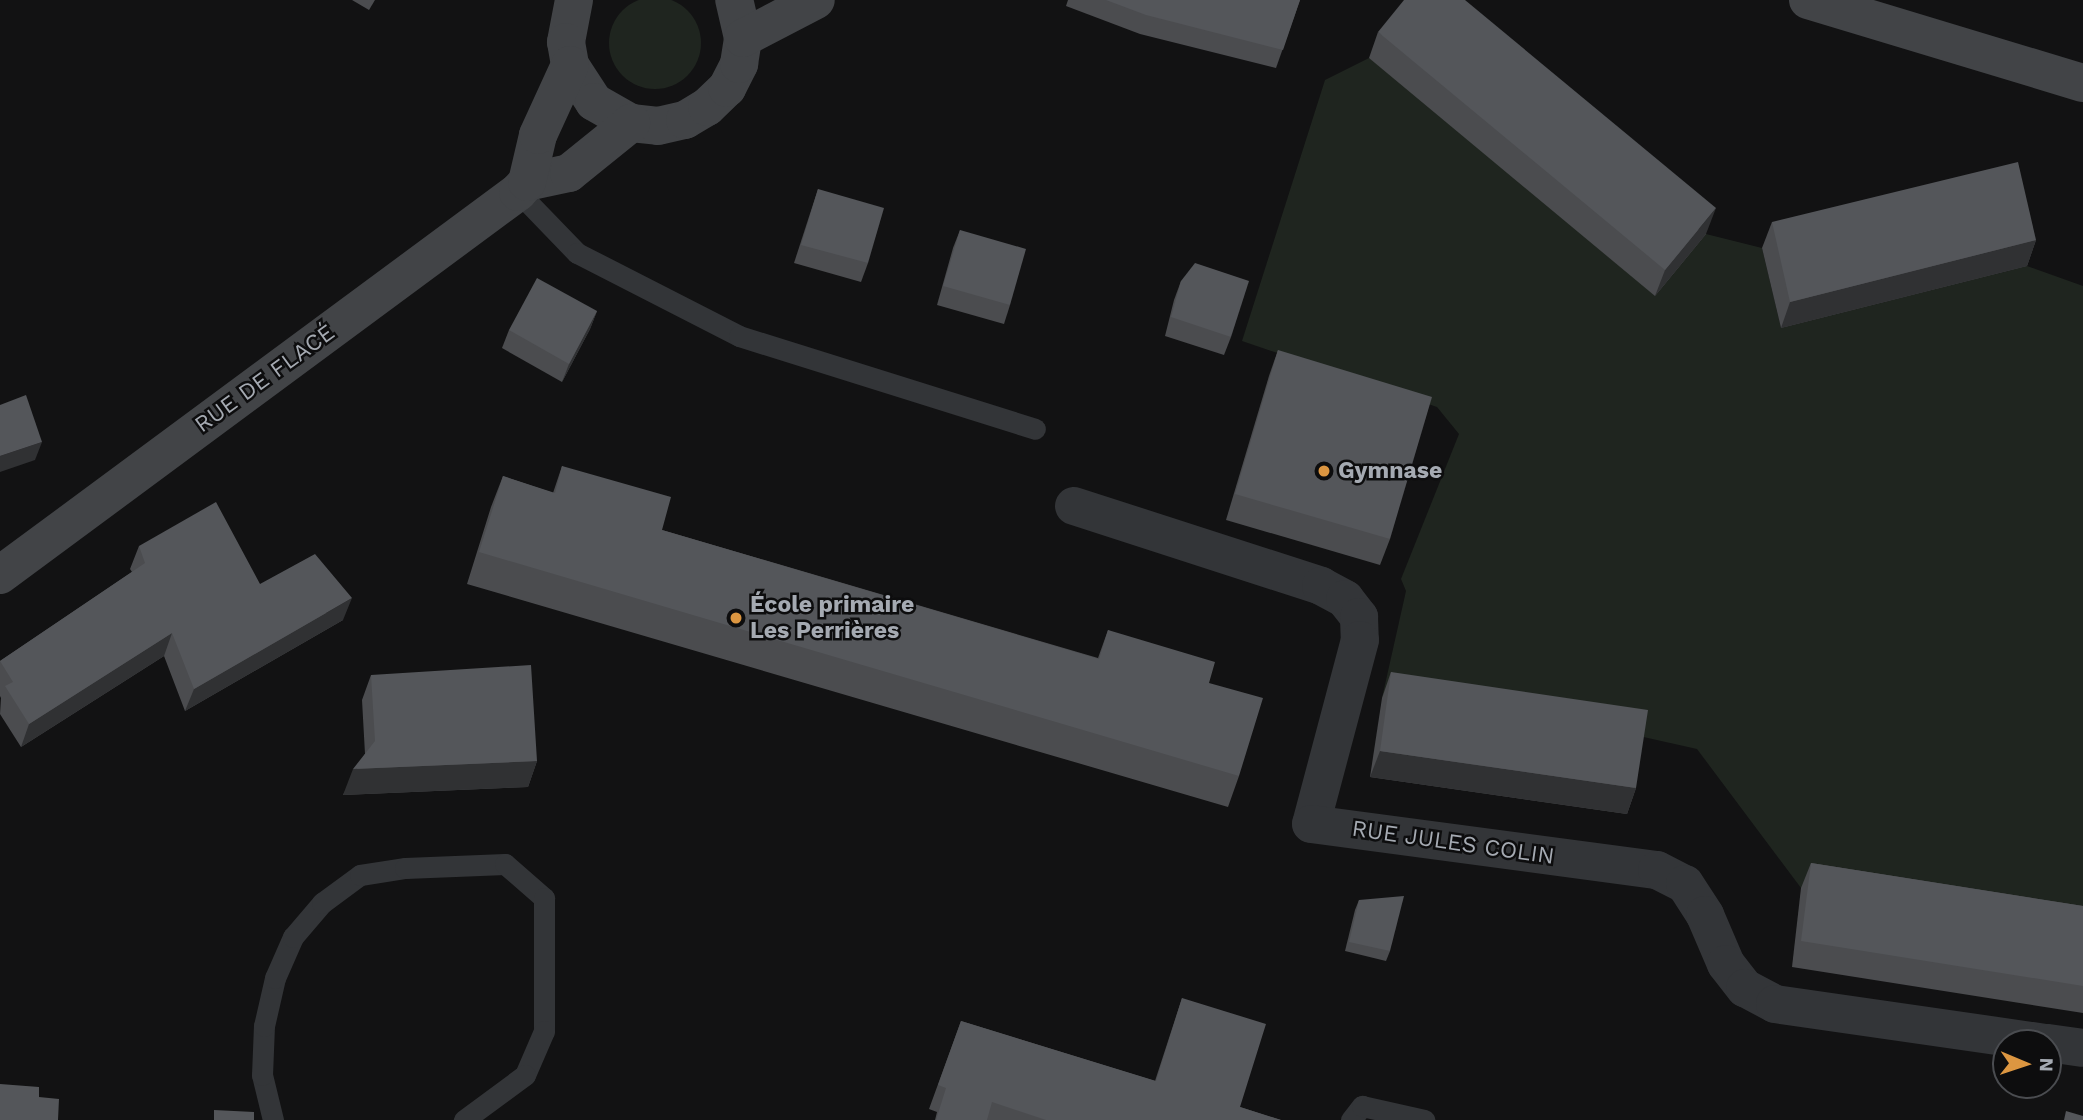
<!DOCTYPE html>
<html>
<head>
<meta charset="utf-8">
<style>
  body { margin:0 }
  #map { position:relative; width:2083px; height:1120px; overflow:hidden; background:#121213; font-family:"Work Sans",sans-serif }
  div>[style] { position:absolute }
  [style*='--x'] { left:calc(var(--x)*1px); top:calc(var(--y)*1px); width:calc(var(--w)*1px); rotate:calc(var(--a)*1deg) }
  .green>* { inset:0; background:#1f251f }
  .round { border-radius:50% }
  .service>* { height:21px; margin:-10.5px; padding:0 10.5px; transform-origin:10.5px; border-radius:10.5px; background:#333538 }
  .minor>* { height:38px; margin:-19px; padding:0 19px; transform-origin:19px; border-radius:19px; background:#333538 }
  .secondary>* { height:38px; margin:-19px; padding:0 19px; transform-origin:19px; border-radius:19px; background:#424447 }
  .wall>* { inset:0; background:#4b4c4f }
  .shaded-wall>* { inset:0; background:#303133 }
  .building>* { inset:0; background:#54565a }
  .dots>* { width:19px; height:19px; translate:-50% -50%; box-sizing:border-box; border:4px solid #0d0d0e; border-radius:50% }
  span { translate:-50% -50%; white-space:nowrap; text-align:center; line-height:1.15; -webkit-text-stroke:5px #0d0d0e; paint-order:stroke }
  .street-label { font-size:23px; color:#a5aab2 }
  .poi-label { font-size:23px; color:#a5aab2; font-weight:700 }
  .left { translate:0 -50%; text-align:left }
  .north { position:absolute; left:1992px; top:1029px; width:70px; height:70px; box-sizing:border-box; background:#0d0d0e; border:2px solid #4a4c50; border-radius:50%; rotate:92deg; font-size:19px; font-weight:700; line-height:28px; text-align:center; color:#a5aab2 }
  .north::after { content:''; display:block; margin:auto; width:24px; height:32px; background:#dc9641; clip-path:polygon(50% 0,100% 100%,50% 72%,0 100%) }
</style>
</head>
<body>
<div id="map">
  <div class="green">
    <div class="round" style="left:609px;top:-3px;width:92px;height:92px"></div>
    <div style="clip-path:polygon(1369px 58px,1706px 234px,1762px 248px,1781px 328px,2027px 266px,2083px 286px,2083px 933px,1801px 888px,1697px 749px,1639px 736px,1382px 698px,1406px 591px,1401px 579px,1459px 434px,1437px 407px,1242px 341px,1325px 80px)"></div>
  </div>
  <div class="service">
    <div style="--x:518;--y:192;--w:85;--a:46"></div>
    <div style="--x:577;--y:253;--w:182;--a:27.1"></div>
    <div style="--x:739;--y:336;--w:310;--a:17.4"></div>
    <div style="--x:273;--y:1120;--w:46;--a:-103.7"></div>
    <div style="--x:262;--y:1075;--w:49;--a:-87.7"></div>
    <div style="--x:264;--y:1026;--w:49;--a:-77.1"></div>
    <div style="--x:275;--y:978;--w:45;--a:-66.3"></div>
    <div style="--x:293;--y:937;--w:45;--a:-49.5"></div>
    <div style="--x:322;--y:903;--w:47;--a:-36.4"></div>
    <div style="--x:360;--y:875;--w:46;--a:-8.8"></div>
    <div style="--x:405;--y:868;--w:100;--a:-2.3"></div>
    <div style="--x:505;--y:864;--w:52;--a:41.1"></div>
    <div style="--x:544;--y:898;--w:133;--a:90"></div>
    <div style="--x:544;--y:1031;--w:48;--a:113.4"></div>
    <div style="--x:525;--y:1075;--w:76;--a:143.6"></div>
    <div style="--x:1351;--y:1120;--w:18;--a:-52"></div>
    <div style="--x:1362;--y:1106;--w:64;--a:12.7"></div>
  </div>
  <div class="minor">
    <div style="--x:1074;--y:506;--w:260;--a:17.9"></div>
    <div style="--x:1321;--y:586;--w:27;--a:28"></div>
    <div style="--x:1345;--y:599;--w:23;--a:52"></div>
    <div style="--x:1359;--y:617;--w:23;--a:88"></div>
    <div style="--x:1360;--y:640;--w:190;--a:104.9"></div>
    <div style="--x:1311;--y:824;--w:349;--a:7.6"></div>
    <div style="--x:1657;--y:870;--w:31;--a:27"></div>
    <div style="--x:1685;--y:884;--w:37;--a:57"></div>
    <div style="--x:1705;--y:915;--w:53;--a:66.8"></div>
    <div style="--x:1726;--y:964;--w:31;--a:52"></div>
    <div style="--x:1745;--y:988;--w:34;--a:28"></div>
    <div style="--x:1775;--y:1004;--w:275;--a:8.2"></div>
    <div style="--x:2048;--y:1043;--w:35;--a:8"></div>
  </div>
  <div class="secondary">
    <div style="--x:574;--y:0;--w:43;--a:100.8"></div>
    <div style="--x:566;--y:42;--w:23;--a:80"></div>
    <div style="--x:570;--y:65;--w:44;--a:57"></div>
    <div style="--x:594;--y:102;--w:43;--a:29.6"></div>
    <div style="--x:631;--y:123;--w:27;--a:6"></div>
    <div style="--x:658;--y:126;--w:28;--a:-13"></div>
    <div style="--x:685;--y:120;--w:26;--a:-31"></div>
    <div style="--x:707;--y:107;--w:28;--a:-44"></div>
    <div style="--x:727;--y:88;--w:27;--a:-63"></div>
    <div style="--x:739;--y:64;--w:26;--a:-81"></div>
    <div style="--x:743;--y:38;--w:39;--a:-103"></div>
    <div style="--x:1808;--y:0;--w:287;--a:16.8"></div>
    <div style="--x:743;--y:38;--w:82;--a:-27.5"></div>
    <div style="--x:527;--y:182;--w:43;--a:-12.1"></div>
    <div style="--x:569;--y:173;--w:80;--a:-38.9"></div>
    <div style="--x:0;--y:575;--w:644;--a:-36.48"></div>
    <div style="--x:518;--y:192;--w:13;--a:-48"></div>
    <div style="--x:527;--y:182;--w:48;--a:-76.8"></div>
    <div style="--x:538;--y:135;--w:77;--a:-65.4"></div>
  </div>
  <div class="wall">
    <div style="clip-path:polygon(352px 0,375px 0,369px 10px)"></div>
    <div style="clip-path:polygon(1068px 0,1300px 0,1276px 68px,1140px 34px,1066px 6px)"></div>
    <div style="clip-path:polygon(1378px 32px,1706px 234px,1655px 296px,1369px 58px)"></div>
    <div style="clip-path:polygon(818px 189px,868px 263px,861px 282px,794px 263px)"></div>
    <div style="clip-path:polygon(1772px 222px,2036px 240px,2027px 266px,1781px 328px,1762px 248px)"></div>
    <div style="clip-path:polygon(960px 230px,1010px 305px,1004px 324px,937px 305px,953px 248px)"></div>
    <div style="clip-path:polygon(1181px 281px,1231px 337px,1224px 355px,1165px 336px,1174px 300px)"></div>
    <div style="clip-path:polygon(597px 311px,590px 329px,562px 382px,502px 348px,509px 330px)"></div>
    <div style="clip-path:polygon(1278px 350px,1390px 539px,1380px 565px,1226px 520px,1269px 376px)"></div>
    <div style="clip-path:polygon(562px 466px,662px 530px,1098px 658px,1108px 630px,1209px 683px,1239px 776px,1228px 807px,467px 584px,491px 507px,503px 476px,553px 493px)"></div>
    <div style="clip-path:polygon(139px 546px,260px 584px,343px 620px,185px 711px,164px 656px,21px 747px,0 714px,1px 698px,0 696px,0 661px,132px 572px,130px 569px)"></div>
    <div style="clip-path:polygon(1391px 672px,1636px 788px,1627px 814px,1370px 777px,1382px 698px)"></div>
    <div style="clip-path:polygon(371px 675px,537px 761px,528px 787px,343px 795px,365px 754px,362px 700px)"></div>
    <div style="clip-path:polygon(1811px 863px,2083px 906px,2083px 1013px,1792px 967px,1801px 888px)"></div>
    <div style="clip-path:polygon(1359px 900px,1390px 951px,1386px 961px,1345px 951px,1355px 910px)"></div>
    <div style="clip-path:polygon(1182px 998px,1240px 1107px,1281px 1120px,935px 1120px,937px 1112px,929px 1109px,961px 1021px,1155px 1081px)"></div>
  </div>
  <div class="shaded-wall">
    <div style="clip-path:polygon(1716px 208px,1706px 234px,1655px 296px,1665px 270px)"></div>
    <div style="clip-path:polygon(2036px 240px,2027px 266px,1781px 328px,1790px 302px)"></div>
    <div style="clip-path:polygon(597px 311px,590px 329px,562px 382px,569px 364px)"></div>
    <div style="clip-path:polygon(42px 442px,35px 460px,0 472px,0 456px)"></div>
    <div style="clip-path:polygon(352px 598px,343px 620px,185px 711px,194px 689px)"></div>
    <div style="clip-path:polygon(172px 633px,164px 656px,21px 747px,29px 724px)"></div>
    <div style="clip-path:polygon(1380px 751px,1636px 788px,1627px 814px,1370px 777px)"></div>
    <div style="clip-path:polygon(537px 761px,528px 787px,343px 795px,353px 769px)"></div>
  </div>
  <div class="building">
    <div style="clip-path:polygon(1106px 0,1300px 0,1283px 50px,1146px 15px)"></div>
    <div style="clip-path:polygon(1404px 0,1465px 0,1716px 208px,1665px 270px,1378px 32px)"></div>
    <div style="clip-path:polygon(2018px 162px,2036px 240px,1790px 302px,1772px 222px)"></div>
    <div style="clip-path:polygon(818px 189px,884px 208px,868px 263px,801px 245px)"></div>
    <div style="clip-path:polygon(960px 230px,1026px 249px,1010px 305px,943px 286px)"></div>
    <div style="clip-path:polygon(1195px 263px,1249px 281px,1231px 337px,1171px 317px,1181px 281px)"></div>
    <div style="clip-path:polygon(537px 278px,597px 311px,569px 364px,509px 330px)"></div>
    <div style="clip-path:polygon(1278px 350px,1432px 397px,1390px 539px,1235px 494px)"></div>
    <div style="clip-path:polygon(26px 395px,42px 442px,0 456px,0 405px)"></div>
    <div style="clip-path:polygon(562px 466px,671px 497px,662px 530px,1099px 659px,1108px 630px,1215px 662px,1209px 683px,1263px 698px,1239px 776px,479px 552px,503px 476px,555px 493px)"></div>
    <div style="clip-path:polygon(216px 502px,260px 584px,315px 554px,352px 598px,194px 689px,172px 633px,29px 724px,5px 686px,13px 682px,0 661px,145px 563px,139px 546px)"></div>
    <div style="clip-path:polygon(531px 665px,537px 761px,353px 769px,375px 741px,371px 675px)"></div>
    <div style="clip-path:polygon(1391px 672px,1648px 710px,1636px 788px,1380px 751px)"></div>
    <div style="clip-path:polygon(1811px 863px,2083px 906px,2083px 986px,1801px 941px)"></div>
    <div style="clip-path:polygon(1404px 896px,1390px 951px,1349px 942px,1359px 900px)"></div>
    <div style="clip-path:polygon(1182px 998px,1266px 1024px,1240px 1107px,1281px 1120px,1046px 1120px,992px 1102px,987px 1120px,936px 1120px,946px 1088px,938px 1085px,961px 1021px,1156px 1081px)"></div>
    <div style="clip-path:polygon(0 1084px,39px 1087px,39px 1097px,59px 1099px,58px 1120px,0 1120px)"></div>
    <div style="clip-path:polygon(214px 1110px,254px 1112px,254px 1120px,214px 1120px)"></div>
    <div style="clip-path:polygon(2066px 1111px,2083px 1116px,2083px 1120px,2064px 1120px)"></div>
  </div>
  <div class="dots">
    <div style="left:1324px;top:471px;background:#dc9641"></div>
    <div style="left:736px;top:618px;background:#dc9641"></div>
  </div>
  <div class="street-label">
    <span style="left:265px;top:379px;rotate:-36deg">RUE DE FLACÉ</span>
    <span style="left:1453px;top:843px;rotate:8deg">RUE JULES COLIN</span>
  </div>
  <div class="poi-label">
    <span class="left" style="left:1338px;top:471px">Gymnase</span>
    <span class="left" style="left:750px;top:618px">École primaire<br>Les Perrières</span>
  </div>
  <div class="north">N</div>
</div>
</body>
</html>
